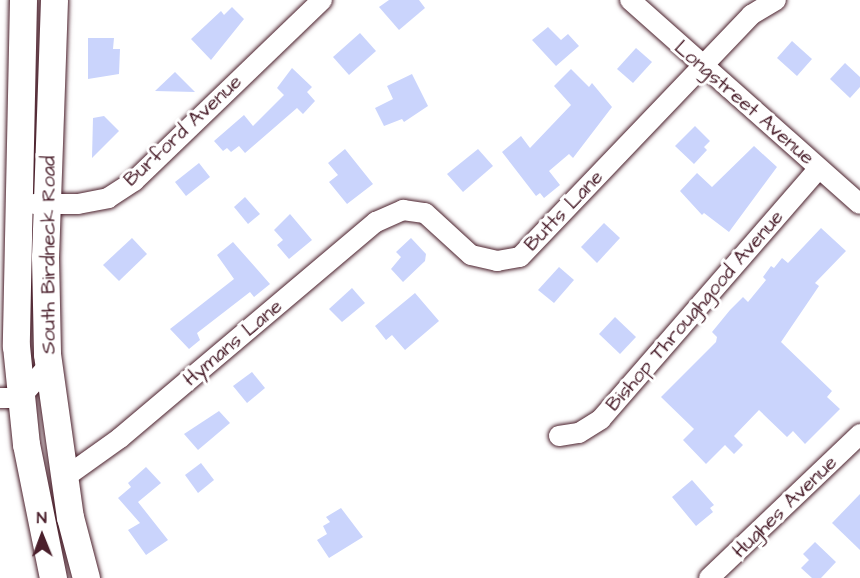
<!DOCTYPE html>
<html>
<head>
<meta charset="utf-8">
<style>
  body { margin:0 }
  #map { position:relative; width:860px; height:578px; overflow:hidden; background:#fff; font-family:"Architects Daughter",sans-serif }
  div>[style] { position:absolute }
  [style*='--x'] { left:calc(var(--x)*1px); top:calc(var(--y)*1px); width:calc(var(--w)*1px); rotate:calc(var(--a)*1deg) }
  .building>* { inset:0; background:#cad4fc }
  .roads { filter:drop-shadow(0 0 2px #4a1f2b) drop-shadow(0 0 2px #4a1f2b) }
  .minor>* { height:20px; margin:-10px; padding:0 10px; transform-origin:10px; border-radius:10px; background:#fff }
  .secondary>* { height:27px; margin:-13.5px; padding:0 13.5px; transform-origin:13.5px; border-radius:13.5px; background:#fff }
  span { translate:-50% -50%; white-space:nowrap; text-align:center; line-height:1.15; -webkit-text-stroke:6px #fff; paint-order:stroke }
  .street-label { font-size:20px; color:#4a1f2b }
  .north { position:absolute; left:12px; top:506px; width:60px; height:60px; -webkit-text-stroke:4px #fff; paint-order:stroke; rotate:359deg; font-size:16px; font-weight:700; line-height:24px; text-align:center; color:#4a1f2b }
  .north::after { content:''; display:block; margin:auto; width:21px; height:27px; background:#4a1f2b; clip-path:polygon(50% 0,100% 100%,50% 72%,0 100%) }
</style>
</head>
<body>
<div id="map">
  <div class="building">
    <div style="clip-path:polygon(389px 0,419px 0,425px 8px,399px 30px,379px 7px)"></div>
    <div style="clip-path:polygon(232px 7px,244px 19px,211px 60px,191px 39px,221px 11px,224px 15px)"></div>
    <div style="clip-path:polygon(548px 27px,561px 40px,568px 34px,579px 46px,556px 66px,532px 40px)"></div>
    <div style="clip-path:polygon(360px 33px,376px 51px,349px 75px,333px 57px)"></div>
    <div style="clip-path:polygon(88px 38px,114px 38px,113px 49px,120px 49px,119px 74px,88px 79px)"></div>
    <div style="clip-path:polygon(792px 41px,812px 59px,797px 76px,777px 58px)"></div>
    <div style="clip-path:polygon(636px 48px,652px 62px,633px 83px,617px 69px)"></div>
    <div style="clip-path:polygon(845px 63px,860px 77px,860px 87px,850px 98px,830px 79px)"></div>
    <div style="clip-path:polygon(292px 68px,312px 87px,307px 92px,315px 101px,303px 114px,297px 108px,245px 153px,239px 146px,231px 152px,227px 148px,223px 151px,214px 141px,244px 115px,253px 126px,284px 95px,277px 88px)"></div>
    <div style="clip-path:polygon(571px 69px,589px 87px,592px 83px,612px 107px,573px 158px,569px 154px,549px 171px,560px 185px,544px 198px,540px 193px,536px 196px,502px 152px,521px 136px,530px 148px,571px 105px,554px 86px)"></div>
    <div style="clip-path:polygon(175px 72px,195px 92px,155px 91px)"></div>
    <div style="clip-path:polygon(412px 74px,428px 106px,404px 122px,402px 119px,384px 126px,375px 108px,393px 99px,387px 86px)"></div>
    <div style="clip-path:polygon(104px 116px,119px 131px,92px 158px,93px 118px)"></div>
    <div style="clip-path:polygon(695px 126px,710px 141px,704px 147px,707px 150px,694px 164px,675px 146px)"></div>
    <div style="clip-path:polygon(754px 146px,777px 167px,729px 232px,704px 213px,702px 215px,680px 191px,697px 173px,712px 187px)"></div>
    <div style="clip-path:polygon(345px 149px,373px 184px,347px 204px,329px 182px,338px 175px,328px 163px)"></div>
    <div style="clip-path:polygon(478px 149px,493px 166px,463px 192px,447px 174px)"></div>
    <div style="clip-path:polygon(199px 163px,210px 177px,186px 196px,175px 182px)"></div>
    <div style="clip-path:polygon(245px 197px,260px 214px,248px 224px,234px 207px)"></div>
    <div style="clip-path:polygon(290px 214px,312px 240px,289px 259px,277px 245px,283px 240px,274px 230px)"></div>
    <div style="clip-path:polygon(604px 223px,620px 238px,597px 263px,581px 247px)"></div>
    <div style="clip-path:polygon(821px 228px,846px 251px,815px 283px,819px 286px,781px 342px,832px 391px,827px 397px,840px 409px,805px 444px,793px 431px,787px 437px,759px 410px,734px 436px,743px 445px,734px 454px,725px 445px,706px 464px,683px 440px,694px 429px,661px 397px,716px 342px,717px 337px,712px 332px,730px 310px,743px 297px,748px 302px,766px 280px,763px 277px,771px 266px,774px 268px,782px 258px,788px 263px)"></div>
    <div style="clip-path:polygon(132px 238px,147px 254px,119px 281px,103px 265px)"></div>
    <div style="clip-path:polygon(411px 238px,426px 254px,425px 261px,403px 282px,391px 269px,401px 257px,396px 252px)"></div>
    <div style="clip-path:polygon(233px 242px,270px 284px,254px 297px,250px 292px,197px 333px,200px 340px,189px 349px,170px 329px,234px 279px,217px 255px)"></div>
    <div style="clip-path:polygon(559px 267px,574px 280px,554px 303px,538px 290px)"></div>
    <div style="clip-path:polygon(352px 288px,365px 303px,342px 322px,329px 309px)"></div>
    <div style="clip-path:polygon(415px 293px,439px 321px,405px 350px,392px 335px,386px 340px,375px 326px)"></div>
    <div style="clip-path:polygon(615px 317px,636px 337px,620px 354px,599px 334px)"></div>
    <div style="clip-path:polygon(252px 372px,265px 388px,247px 403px,233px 386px)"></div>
    <div style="clip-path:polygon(219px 411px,230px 423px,198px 450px,184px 434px)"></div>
    <div style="clip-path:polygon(201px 463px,214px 480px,198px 493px,185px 475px)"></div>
    <div style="clip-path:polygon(146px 467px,161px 483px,138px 502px,168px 540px,146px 555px,128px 530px,140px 523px,118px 498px,131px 487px,128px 483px)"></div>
    <div style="clip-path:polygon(692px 480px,714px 505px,710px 508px,713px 512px,696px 526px,672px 497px)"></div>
    <div style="clip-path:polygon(860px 494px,860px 550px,832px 523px)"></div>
    <div style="clip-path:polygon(341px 508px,363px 537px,329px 558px,317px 540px,327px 534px,323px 526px,330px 522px,326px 517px)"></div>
    <div style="clip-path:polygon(815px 542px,836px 562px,821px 578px,812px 578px,801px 568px,809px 560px,803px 554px)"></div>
  </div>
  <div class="roads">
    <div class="minor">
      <div style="--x:630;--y:0;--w:307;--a:41.6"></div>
      <div style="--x:34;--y:204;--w:44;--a:0"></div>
      <div style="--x:78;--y:204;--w:31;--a:-11"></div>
      <div style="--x:108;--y:198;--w:31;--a:-33"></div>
      <div style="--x:134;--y:181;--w:261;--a:-43.9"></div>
      <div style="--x:0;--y:398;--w:20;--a:0"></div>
      <div style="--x:20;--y:398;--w:43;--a:-48.8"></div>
      <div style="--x:559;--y:436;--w:20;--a:-9"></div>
      <div style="--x:579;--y:433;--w:26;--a:-32"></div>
      <div style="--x:601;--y:419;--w:332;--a:-49"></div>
      <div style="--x:64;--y:478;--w:69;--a:-35.5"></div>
      <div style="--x:120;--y:438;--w:335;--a:-40.2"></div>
      <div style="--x:376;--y:222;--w:30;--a:-24"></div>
      <div style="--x:403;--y:210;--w:22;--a:8"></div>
      <div style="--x:425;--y:213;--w:62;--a:42.4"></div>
      <div style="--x:471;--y:255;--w:27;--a:13"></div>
      <div style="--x:497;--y:261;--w:23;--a:-10"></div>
      <div style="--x:520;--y:257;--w:335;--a:-46.3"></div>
      <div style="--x:751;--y:15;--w:29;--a:-31"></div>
      <div style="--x:709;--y:578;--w:209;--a:-43.6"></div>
    </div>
    <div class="secondary">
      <div style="--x:23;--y:0;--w:346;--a:91.2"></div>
      <div style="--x:16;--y:346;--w:99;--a:84.2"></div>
      <div style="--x:26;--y:444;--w:137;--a:78.6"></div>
      <div style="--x:54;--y:0;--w:257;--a:92"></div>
      <div style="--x:45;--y:257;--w:97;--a:88.8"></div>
      <div style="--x:47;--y:354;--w:165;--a:82"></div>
      <div style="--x:70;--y:517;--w:63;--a:75.3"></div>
    </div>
  </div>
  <div class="street-label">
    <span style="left:744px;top:103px;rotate:41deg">Longstreet Avenue</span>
    <span style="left:183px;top:131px;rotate:-43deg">Burford Avenue</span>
    <span style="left:564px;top:211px;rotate:-46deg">Butts Lane</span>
    <span style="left:49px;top:255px;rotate:-90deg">South Birdneck Road</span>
    <span style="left:695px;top:311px;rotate:-49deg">Bishop Throughgood Avenue</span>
    <span style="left:233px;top:343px;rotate:-40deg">Hymans Lane</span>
    <span style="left:785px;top:507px;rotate:-44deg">Hughes Avenue</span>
  </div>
  <div class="north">N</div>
</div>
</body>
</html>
